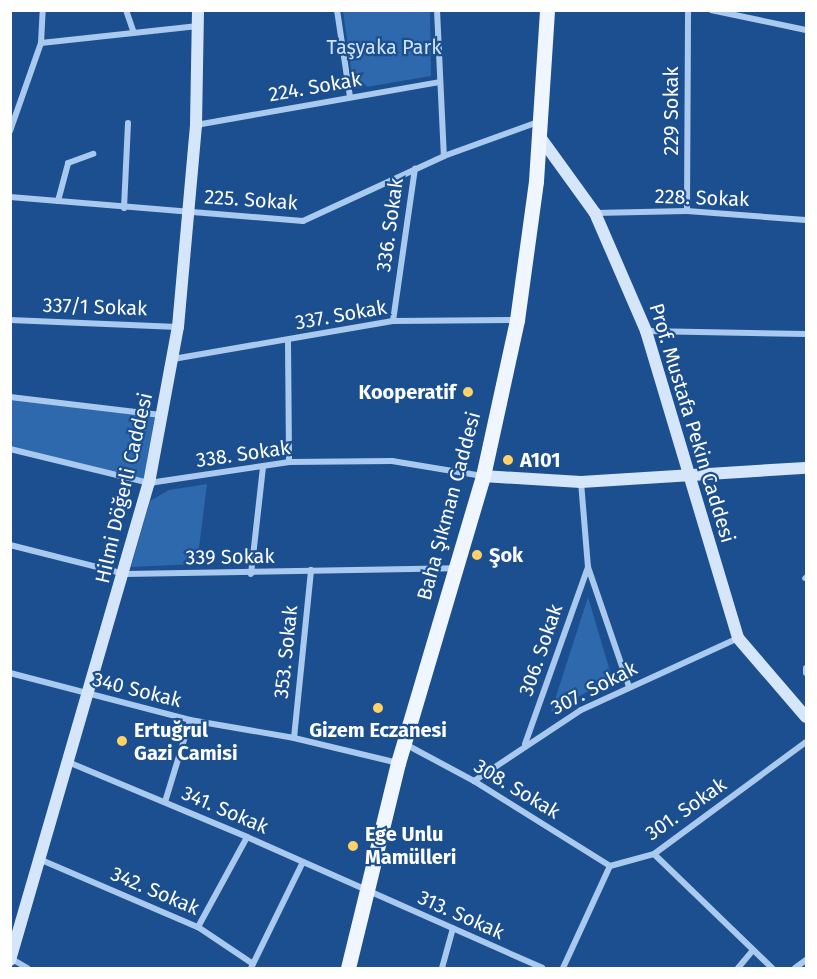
<!DOCTYPE html>
<html>
<head>
<meta charset="utf-8">
<style>
  body { margin:0 }
  #map { position:relative; width:817px; height:979px; overflow:hidden; background:#1b4f8f; font-family:"Fira Sans",sans-serif }
  div>[style] { position:absolute }
  [style*='--x'] { left:calc(var(--x)*1px); top:calc(var(--y)*1px); width:calc(var(--w)*1px); rotate:calc(var(--a)*1deg) }
  .green>* { inset:0; background:#2e69ad }
  .lane>* { height:4.5px; margin:-2.25px; padding:0 2.25px; transform-origin:2.25px; border-radius:2.25px; background:#a9c9ee }
  .street>* { height:6px; margin:-3px; padding:0 3px; transform-origin:3px; border-radius:3px; background:#a9c9ee }
  .secondary>* { height:12px; margin:-6px; padding:0 6px; transform-origin:6px; border-radius:6px; background:#d6e6fa }
  .primary>* { height:15px; margin:-7.5px; padding:0 7.5px; transform-origin:7.5px; border-radius:7.5px; background:#f0f6ff }
  .dots>* { width:16px; height:16px; translate:-50% -50%; box-sizing:border-box; border:3px solid #1b4f8f; border-radius:50% }
  span { translate:-50% -50%; white-space:nowrap; text-align:center; line-height:1.15; -webkit-text-stroke:4.5px #1b4f8f; paint-order:stroke }
  .park-label { font-size:20px; color:#cfe3fa }
  .street-label { font-size:20px; color:#fff }
  .poi-label { font-size:20px; color:#fff; font-weight:700 }
  .right { translate:-100% -50%; text-align:right }
  .left { translate:0 -50%; text-align:left }
  .frame { position:absolute; inset:0; border:12px solid #fff; pointer-events:none }
</style>
</head>
<body>
<div id="map">
  <div class="green">
    <div style="clip-path:polygon(343px 11px,430px 11px,431px 76px,354px 89px)"></div>
    <div style="clip-path:polygon(11px 397px,161px 415px,149px 483px,11px 449px)"></div>
    <div style="clip-path:polygon(207px 484px,197px 564px,131px 567px,150px 501px,169px 490px)"></div>
    <div style="clip-path:polygon(588px 597px,612px 678px,551px 712px)"></div>
  </div>
  <div class="lane">
    <div style="--x:804;--y:578;--w:3;--a:-45"></div>
  </div>
  <div class="street">
    <div style="--x:126;--y:10;--w:24;--a:71"></div>
    <div style="--x:337;--y:10;--w:88;--a:81.5"></div>
    <div style="--x:437;--y:10;--w:146;--a:87.3"></div>
    <div style="--x:711;--y:10;--w:97;--a:11.9"></div>
    <div style="--x:41;--y:43;--w:158;--a:-6.2"></div>
    <div style="--x:196;--y:125;--w:247;--a:-10"></div>
    <div style="--x:10;--y:131;--w:93;--a:-70.6"></div>
    <div style="--x:41;--y:43;--w:33;--a:-87"></div>
    <div style="--x:10;--y:197;--w:294;--a:4.7"></div>
    <div style="--x:303;--y:221;--w:155;--a:-24.7"></div>
    <div style="--x:444;--y:156;--w:100;--a:-19.9"></div>
    <div style="--x:58;--y:201;--w:39;--a:-75"></div>
    <div style="--x:68;--y:163;--w:27;--a:-20"></div>
    <div style="--x:124;--y:208;--w:85;--a:-87.3"></div>
    <div style="--x:687;--y:211;--w:201;--a:-89.7"></div>
    <div style="--x:595;--y:213;--w:92;--a:-1.2"></div>
    <div style="--x:687;--y:211;--w:119;--a:4.3"></div>
    <div style="--x:10;--y:320;--w:168;--a:2.4"></div>
    <div style="--x:393;--y:321;--w:154;--a:-81.8"></div>
    <div style="--x:646;--y:331;--w:160;--a:1.1"></div>
    <div style="--x:288;--y:341;--w:121;--a:89.5"></div>
    <div style="--x:173;--y:359;--w:223;--a:-9.8"></div>
    <div style="--x:393;--y:321;--w:123;--a:-0.5"></div>
    <div style="--x:10;--y:397;--w:152;--a:6.8"></div>
    <div style="--x:10;--y:449;--w:143;--a:13.7"></div>
    <div style="--x:149;--y:483;--w:142;--a:-8.5"></div>
    <div style="--x:289;--y:462;--w:103;--a:-0.6"></div>
    <div style="--x:392;--y:461;--w:92;--a:9.4"></div>
    <div style="--x:581;--y:482;--w:85;--a:85.3"></div>
    <div style="--x:588;--y:567;--w:127;--a:71.1"></div>
    <div style="--x:10;--y:545;--w:119;--a:14.2"></div>
    <div style="--x:125;--y:574;--w:329;--a:-1"></div>
    <div style="--x:251;--y:574;--w:108;--a:-83.6"></div>
    <div style="--x:806;--y:668;--w:5;--a:90"></div>
    <div style="--x:10;--y:673;--w:186;--a:14.6"></div>
    <div style="--x:190;--y:720;--w:106;--a:9.8"></div>
    <div style="--x:294;--y:738;--w:107;--a:13.5"></div>
    <div style="--x:294;--y:738;--w:169;--a:-84.2"></div>
    <div style="--x:405;--y:744;--w:78;--a:28.2"></div>
    <div style="--x:474;--y:781;--w:160;--a:32"></div>
    <div style="--x:525;--y:744;--w:188;--a:-70.4"></div>
    <div style="--x:68;--y:762;--w:194;--a:22.7"></div>
    <div style="--x:247;--y:837;--w:323;--a:23.9"></div>
    <div style="--x:474;--y:781;--w:128;--a:-33.6"></div>
    <div style="--x:581;--y:710;--w:173;--a:-24.6"></div>
    <div style="--x:165;--y:802;--w:86;--a:-73"></div>
    <div style="--x:654;--y:854;--w:164;--a:44"></div>
    <div style="--x:39;--y:859;--w:173;--a:23.2"></div>
    <div style="--x:198;--y:927;--w:66;--a:33.9"></div>
    <div style="--x:198;--y:927;--w:102;--a:-61.4"></div>
    <div style="--x:10;--y:958;--w:20;--a:30"></div>
    <div style="--x:251;--y:968;--w:118;--a:-63.9"></div>
    <div style="--x:442;--y:968;--w:41;--a:-74.6"></div>
    <div style="--x:563;--y:968;--w:112;--a:-65.3"></div>
    <div style="--x:610;--y:866;--w:46;--a:-15.3"></div>
    <div style="--x:654;--y:854;--w:189;--a:-36.4"></div>
    <div style="--x:738;--y:968;--w:23;--a:-50"></div>
    <div style="--x:795;--y:968;--w:14;--a:-36"></div>
  </div>
  <div class="secondary">
    <div style="--x:540;--y:137;--w:94;--a:54.1"></div>
    <div style="--x:595;--y:213;--w:129;--a:66.6"></div>
    <div style="--x:646;--y:331;--w:320;--a:73.3"></div>
    <div style="--x:738;--y:638;--w:104;--a:49.3"></div>
    <div style="--x:483;--y:476;--w:98;--a:3.5"></div>
    <div style="--x:581;--y:482;--w:225;--a:-3.6"></div>
    <div style="--x:10;--y:960;--w:497;--a:-73.8"></div>
    <div style="--x:149;--y:483;--w:159;--a:-79.5"></div>
    <div style="--x:178;--y:327;--w:203;--a:-84.9"></div>
    <div style="--x:196;--y:125;--w:115;--a:-89"></div>
  </div>
  <div class="primary">
    <div style="--x:348;--y:968;--w:211;--a:-76.3"></div>
    <div style="--x:398;--y:763;--w:299;--a:-73.5"></div>
    <div style="--x:483;--y:476;--w:160;--a:-77.7"></div>
    <div style="--x:517;--y:320;--w:140;--a:-82.2"></div>
    <div style="--x:536;--y:181;--w:171;--a:-86.3"></div>
  </div>
  <div class="dots">
    <div style="left:468px;top:392px;background:#ffd166"></div>
    <div style="left:508px;top:460px;background:#ffd166"></div>
    <div style="left:477px;top:555px;background:#ffd166"></div>
    <div style="left:378px;top:708px;background:#ffd166"></div>
    <div style="left:122px;top:741px;background:#ffd166"></div>
    <div style="left:353px;top:846px;background:#ffd166"></div>
  </div>
  <div class="park-label">
    <span style="left:384px;top:47px">Taşyaka Park</span>
  </div>
  <div class="street-label">
    <span style="left:315px;top:87px;rotate:-10deg">224. Sokak</span>
    <span style="left:671px;top:111px;rotate:-90deg">229 Sokak</span>
    <span style="left:702px;top:198px;rotate:2deg">228. Sokak</span>
    <span style="left:251px;top:200px;rotate:4deg">225. Sokak</span>
    <span style="left:390px;top:225px;rotate:-82deg">336. Sokak</span>
    <span style="left:95px;top:307px;rotate:2deg">337/1 Sokak</span>
    <span style="left:341px;top:315px;rotate:-10deg">337. Sokak</span>
    <span style="left:692px;top:423px;rotate:73deg">Prof. Mustafa Pekin Caddesi</span>
    <span style="left:243px;top:454px;rotate:-8deg">338. Sokak</span>
    <span style="left:124px;top:488px;rotate:-77deg">Hilmi Döğerli Caddesi</span>
    <span style="left:449px;top:506px;rotate:-75deg">Baha Şıkman Caddesi</span>
    <span style="left:230px;top:557px;rotate:-1deg">339 Sokak</span>
    <span style="left:541px;top:650px;rotate:-71deg">306. Sokak</span>
    <span style="left:286px;top:652px;rotate:-84deg">353. Sokak</span>
    <span style="left:594px;top:688px;rotate:-27deg">307. Sokak</span>
    <span style="left:137px;top:690px;rotate:14deg">340 Sokak</span>
    <span style="left:517px;top:789px;rotate:31deg">308. Sokak</span>
    <span style="left:686px;top:809px;rotate:-35deg">301. Sokak</span>
    <span style="left:225px;top:810px;rotate:23deg">341. Sokak</span>
    <span style="left:155px;top:891px;rotate:23deg">342. Sokak</span>
    <span style="left:461px;top:915px;rotate:24deg">313. Sokak</span>
  </div>
  <div class="poi-label">
    <span class="right" style="left:456px;top:392px">Kooperatif</span>
    <span class="left" style="left:520px;top:460px">A101</span>
    <span class="left" style="left:489px;top:555px">Şok</span>
    <span class="left" style="left:134px;top:742px">Ertuğrul<br>Gazi Camisi</span>
    <span style="left:378px;top:730px">Gizem Eczanesi</span>
    <span class="left" style="left:365px;top:846px">Ege Unlu<br>Mamülleri</span>
  </div>
  <div class="frame"></div>
</div>
</body>
</html>
